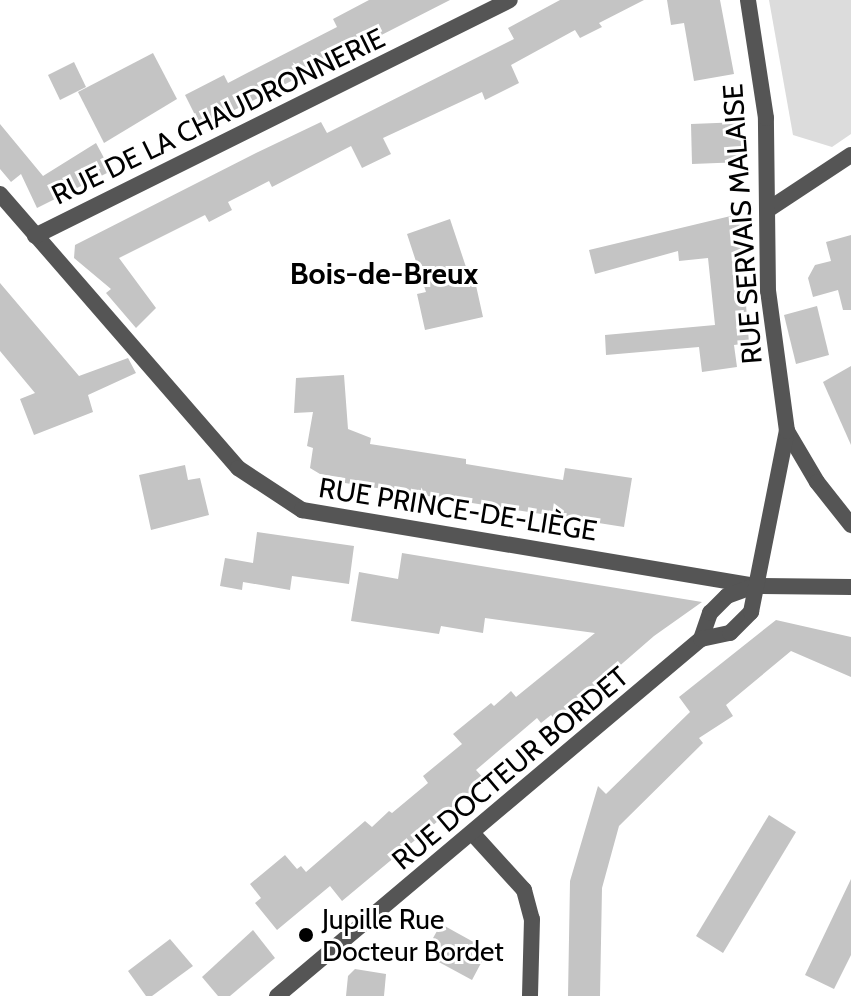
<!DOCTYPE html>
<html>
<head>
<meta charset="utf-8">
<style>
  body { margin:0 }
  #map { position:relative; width:851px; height:996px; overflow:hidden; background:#fff; font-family:Cabin,sans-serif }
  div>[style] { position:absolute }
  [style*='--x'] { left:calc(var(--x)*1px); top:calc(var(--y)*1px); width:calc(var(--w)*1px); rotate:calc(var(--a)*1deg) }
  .green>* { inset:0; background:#dcdcdc }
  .building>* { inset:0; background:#c4c4c4 }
  .minor>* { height:16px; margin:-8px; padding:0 8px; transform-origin:8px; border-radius:8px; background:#555 }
  .dots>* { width:22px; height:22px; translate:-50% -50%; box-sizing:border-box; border:4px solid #fff; border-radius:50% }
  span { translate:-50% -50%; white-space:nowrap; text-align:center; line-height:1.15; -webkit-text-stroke:6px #fff; paint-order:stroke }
  .street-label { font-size:28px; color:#000 }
  .poi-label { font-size:28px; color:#000 }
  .left { translate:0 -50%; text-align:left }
  .neighbourhood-label { font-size:30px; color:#000; font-weight:700 }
</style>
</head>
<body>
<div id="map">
  <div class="green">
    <div style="clip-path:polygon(769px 0,851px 0,851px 134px,832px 147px,793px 135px)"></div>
  </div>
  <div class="building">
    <div style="clip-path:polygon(369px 0,450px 0,201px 127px,185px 95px,224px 75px,228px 83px,249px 72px,337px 27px,333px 19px)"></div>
    <div style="clip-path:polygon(560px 0,644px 0,599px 23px,602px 27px,580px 38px,575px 30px,511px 65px,519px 83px,485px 100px,482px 92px,383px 138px,391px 154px,362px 168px,351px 146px,272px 187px,269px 181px,228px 202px,232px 210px,209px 222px,205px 215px,119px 258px,156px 308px,136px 328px,106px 293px,111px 289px,74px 258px,75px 245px,256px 153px,321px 122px,327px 133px,514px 39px,508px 28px)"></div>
    <div style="clip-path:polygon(667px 0,720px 0,734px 74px,694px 81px,684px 23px,671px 25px)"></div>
    <div style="clip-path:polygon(153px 53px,177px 99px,104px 143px,78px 92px)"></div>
    <div style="clip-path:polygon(74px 62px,86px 87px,60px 100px,48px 75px)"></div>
    <div style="clip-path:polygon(742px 122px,743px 162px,692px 164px,691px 124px)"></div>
    <div style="clip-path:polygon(0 124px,43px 176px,96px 143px,111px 171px,37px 208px,21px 174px,11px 182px,0 169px)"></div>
    <div style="clip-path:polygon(739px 214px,749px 343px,734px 345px,737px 367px,702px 372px,699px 347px,606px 355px,605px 335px,715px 325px,708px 258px,679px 261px,678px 251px,595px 274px,589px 250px)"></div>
    <div style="clip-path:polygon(450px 219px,471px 282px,475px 281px,483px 317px,425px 330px,417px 294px,426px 292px,407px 234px)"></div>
    <div style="clip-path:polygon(851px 235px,851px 310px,843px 310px,838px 290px,813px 297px,808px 278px,815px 265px,831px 261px,826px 242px)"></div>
    <div style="clip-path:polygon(0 283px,79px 376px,128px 358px,136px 373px,88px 395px,93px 412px,34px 435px,20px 399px,35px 393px,0 351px)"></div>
    <div style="clip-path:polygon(817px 306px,829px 355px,796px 364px,784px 315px)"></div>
    <div style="clip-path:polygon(851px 366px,851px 445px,823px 382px)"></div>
    <div style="clip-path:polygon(344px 375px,348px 429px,371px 438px,370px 444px,466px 459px,466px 464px,563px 480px,565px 468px,632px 478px,624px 527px,345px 483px,345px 478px,320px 474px,310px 468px,313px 448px,307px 446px,313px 412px,294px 413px,296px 378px)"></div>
    <div style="clip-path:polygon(185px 465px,188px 480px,200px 478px,209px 515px,151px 530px,139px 475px)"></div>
    <div style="clip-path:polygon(257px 532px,354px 546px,349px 584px,292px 576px,290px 590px,243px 582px,242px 590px,220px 586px,225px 558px,253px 563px)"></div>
    <div style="clip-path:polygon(402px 553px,702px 602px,654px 636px,556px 721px,551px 715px,541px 723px,537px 718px,476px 770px,486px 781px,342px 901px,330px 886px,277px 930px,255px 903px,261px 898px,250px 884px,285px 855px,297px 869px,301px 866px,306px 872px,365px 821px,372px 827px,389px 811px,392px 813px,428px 783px,423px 776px,462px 744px,453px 734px,491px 703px,494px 706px,511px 691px,516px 697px,595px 633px,485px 618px,483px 633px,441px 626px,439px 634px,351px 621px,359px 572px,398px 579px)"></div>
    <div style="clip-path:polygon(776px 620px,851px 637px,851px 677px,791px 651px,726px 705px,733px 716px,699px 738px,703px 743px,619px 826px,602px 888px,600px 996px,568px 996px,570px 881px,598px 786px,606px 794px,690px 712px,679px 697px)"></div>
    <div style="clip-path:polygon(769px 815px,796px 832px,723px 953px,696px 936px)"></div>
    <div style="clip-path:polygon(851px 879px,851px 955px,834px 989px,805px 975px)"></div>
    <div style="clip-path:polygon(441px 924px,488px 950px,472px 980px,424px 954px)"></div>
    <div style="clip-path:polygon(253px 930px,275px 958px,230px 996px,218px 996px,202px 977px)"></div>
    <div style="clip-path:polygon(170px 939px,193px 966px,152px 996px,146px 996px,128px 971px)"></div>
    <div style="clip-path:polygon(355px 969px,386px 974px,384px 996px,346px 996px,348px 976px)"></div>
  </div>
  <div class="minor">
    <div style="--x:0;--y:194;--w:363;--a:49"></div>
    <div style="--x:238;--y:468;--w:77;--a:33.3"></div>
    <div style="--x:302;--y:510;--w:458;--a:9.5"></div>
    <div style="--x:754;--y:586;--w:97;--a:0.6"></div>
    <div style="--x:769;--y:209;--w:98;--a:-33.4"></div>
    <div style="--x:35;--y:236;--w:530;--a:-26.42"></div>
    <div style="--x:787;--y:431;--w:59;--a:59.5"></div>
    <div style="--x:817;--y:482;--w:55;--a:51.7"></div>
    <div style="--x:701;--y:639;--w:28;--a:-71"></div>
    <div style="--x:710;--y:613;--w:24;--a:-45"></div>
    <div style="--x:727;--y:596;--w:27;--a:-20"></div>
    <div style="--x:473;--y:834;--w:76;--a:47.7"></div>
    <div style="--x:524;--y:890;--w:30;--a:75"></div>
    <div style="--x:532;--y:919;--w:77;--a:91.5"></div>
    <div style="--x:277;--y:996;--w:554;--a:-40.1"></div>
    <div style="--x:701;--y:639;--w:30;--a:-12"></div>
    <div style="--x:730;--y:633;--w:30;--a:-45"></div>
    <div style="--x:751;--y:612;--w:185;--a:-78.8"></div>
    <div style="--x:787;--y:431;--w:141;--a:-97.7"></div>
    <div style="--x:768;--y:291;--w:173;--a:-90.7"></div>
    <div style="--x:766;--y:118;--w:119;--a:-98.7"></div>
  </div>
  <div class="dots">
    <div style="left:306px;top:935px;background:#000"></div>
  </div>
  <div class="street-label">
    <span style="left:218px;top:116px;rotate:-26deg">RUE DE LA CHAUDRONNERIE</span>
    <span style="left:742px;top:224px;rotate:-94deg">RUE SERVAIS MALAISE</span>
    <span style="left:458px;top:509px;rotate:9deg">RUE PRINCE-DE-LIÈGE</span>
    <span style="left:510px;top:768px;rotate:-40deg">RUE DOCTEUR BORDET</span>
  </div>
  <div class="poi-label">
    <span class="left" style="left:322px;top:935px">Jupille Rue<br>Docteur Bordet</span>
  </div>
  <div class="neighbourhood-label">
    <span style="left:384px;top:274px">Bois-de-Breux</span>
  </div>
</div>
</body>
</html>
